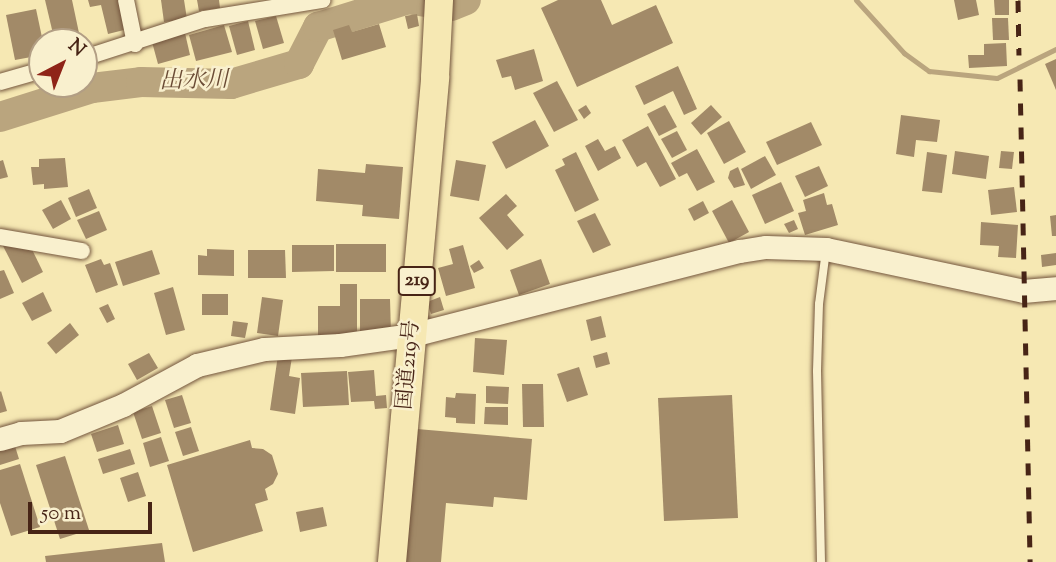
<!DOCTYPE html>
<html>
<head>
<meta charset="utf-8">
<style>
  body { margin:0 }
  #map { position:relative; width:1056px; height:562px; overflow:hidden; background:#f6e8b3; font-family:"Sorts Mill Goudy","Noto Serif JP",serif }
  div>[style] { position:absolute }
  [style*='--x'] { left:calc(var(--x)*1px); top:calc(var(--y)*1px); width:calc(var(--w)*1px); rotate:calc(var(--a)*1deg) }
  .stream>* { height:5px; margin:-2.5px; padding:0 2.5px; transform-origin:2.5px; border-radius:2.5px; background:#baa57e }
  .river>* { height:30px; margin:-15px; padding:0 15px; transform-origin:15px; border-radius:15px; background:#baa57e }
  .building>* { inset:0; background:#a28a68 }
  .roads { filter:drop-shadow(0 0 2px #73553d) drop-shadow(0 0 2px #73553d) }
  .lane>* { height:8px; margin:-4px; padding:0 4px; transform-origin:4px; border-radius:4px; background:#f9f0ce }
  .street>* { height:16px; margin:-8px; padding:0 8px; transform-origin:8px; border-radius:8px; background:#f9f0ce }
  .secondary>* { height:23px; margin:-11.5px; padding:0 11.5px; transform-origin:11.5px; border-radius:11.5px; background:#f9f0ce }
  .highway>* { height:28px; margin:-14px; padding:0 14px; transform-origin:14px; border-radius:14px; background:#f6e8b3 }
  .rail>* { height:5px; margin-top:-2.5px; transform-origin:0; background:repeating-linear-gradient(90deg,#472416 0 12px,transparent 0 24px) }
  span { translate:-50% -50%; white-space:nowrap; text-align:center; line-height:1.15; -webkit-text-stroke:5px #f9f0ce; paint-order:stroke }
  .shield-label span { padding:2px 5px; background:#f9f0ce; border:2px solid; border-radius:5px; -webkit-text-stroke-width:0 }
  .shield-label { font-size:19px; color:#472416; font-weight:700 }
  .street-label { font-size:21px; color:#472416 }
  .water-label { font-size:23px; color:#6a4b35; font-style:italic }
  .north { position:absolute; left:28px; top:28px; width:70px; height:70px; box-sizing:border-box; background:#f9f0ce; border:2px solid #b29e84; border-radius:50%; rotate:42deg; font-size:19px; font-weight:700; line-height:28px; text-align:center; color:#472416 }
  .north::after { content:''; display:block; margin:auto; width:24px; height:32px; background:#8f2418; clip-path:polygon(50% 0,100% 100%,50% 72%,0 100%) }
  .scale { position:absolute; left:28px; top:502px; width:124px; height:32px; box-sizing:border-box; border:4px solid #472416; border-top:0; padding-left:9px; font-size:21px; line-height:24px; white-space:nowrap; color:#472416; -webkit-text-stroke:5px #f9f0ce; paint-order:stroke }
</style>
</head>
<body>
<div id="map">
  <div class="stream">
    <div style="--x:856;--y:0;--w:72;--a:47.8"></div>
    <div style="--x:904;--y:53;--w:31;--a:36"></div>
    <div style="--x:929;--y:71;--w:68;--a:5.9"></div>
    <div style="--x:997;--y:78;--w:66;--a:-26.2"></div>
  </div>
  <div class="river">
    <div style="--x:413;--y:0;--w:38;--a:9"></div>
    <div style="--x:451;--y:6;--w:16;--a:-22"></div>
    <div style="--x:0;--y:117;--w:96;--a:-17.5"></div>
    <div style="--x:92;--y:88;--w:49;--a:-7"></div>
    <div style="--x:141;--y:82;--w:90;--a:1.3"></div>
    <div style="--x:231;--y:84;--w:71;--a:-16.4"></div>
    <div style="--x:299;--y:64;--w:42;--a:-62.8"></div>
    <div style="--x:318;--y:27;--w:91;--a:-17.2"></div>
  </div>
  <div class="building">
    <div style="clip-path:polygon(45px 0,72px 0,79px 33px,54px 38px)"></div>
    <div style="clip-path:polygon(88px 0,122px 0,128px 29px,108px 34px,101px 5px,90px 7px)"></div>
    <div style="clip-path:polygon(161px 0,184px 0,187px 19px,164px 22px)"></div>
    <div style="clip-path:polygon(197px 0,219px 0,220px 8px,199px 11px)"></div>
    <div style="clip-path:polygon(558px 0,601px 0,612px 25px,656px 5px,673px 43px,577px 87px,541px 8px)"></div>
    <div style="clip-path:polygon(954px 0,976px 0,979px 15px,958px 20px)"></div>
    <div style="clip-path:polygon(994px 0,1009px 0,1009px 15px,995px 15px)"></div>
    <div style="clip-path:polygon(36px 9px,43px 42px,42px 55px,15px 60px,6px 15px)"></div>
    <div style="clip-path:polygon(417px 14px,419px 26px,408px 29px,405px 16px)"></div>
    <div style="clip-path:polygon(276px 16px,284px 43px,263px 49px,255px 21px)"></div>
    <div style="clip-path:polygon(992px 18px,1008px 18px,1009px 40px,993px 40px)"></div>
    <div style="clip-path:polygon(248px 21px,255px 50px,237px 55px,229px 26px)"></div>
    <div style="clip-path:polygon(379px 24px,386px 47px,342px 60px,333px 30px,349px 25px,352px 32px)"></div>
    <div style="clip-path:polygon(224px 25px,232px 52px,196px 61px,189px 35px)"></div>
    <div style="clip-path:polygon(185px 33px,190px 55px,158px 64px,152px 42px)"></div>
    <div style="clip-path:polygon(1006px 43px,1007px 66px,969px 68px,968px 55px,984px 55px,984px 44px)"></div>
    <div style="clip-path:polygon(534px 49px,543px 81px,515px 90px,511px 76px,502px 78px,496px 60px)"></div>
    <div style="clip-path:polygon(1056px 59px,1056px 90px,1045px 64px)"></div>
    <div style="clip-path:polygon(678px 66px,697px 109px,684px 115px,673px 91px,644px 105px,635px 86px)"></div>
    <div style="clip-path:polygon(557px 81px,578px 120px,554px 132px,533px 93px)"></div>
    <div style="clip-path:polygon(586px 105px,591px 113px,584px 119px,578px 110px)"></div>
    <div style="clip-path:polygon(665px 105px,677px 127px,659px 136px,647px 114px)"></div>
    <div style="clip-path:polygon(711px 105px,722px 117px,701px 135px,691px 123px)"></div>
    <div style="clip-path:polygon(901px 115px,940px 120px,937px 142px,916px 140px,914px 157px,896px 154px)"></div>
    <div style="clip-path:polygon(535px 120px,549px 146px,506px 169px,492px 142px)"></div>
    <div style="clip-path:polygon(729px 121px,746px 152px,724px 164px,707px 133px)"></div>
    <div style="clip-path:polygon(811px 122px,822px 145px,777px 165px,766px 142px)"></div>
    <div style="clip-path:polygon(648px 126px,676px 179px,660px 187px,646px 162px,637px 167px,622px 140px)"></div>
    <div style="clip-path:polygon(677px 131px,687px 150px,672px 158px,661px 139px)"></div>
    <div style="clip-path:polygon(598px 139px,605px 151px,615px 146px,621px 158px,598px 171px,585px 146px)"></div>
    <div style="clip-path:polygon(697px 149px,715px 182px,697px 191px,687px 173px,679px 177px,671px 163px)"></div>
    <div style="clip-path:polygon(955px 151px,989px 156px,986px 179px,952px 174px)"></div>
    <div style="clip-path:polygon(1001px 151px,1014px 152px,1012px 169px,999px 168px)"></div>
    <div style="clip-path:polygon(576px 152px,599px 200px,575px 212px,555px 170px,565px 165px,562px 159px)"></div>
    <div style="clip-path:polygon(927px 152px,947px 155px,942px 193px,922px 191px)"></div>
    <div style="clip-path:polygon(765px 156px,776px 175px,751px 189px,741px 169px)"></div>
    <div style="clip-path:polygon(65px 158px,68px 187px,44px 189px,44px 184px,33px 185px,31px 167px,39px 167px,39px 159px)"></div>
    <div style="clip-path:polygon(3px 160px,8px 177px,0 179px,0 161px)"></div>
    <div style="clip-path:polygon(456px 160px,486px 165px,479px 201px,450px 196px)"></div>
    <div style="clip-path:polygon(366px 164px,403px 167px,399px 219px,362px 216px,363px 205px,316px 201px,318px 169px,365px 173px)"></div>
    <div style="clip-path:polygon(819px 166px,828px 186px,805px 197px,795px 176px)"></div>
    <div style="clip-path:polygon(738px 167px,745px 185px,734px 188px,728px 178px,730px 171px)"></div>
    <div style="clip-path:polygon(781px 182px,794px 211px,765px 224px,752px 195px)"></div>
    <div style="clip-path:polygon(1014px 187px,1017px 212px,991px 215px,988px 190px)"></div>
    <div style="clip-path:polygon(89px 189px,97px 208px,76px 217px,68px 198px)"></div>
    <div style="clip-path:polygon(824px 193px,827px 205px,832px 204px,838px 225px,805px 235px,798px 213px,806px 211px,803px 200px)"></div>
    <div style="clip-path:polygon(506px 194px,517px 206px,507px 215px,524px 235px,507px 250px,479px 218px)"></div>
    <div style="clip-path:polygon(61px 200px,71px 219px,53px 229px,42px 210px)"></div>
    <div style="clip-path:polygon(732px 200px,749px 232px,729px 243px,712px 211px)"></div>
    <div style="clip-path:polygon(703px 201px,709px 213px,694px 221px,688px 209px)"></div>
    <div style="clip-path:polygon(99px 211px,107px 230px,86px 239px,77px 220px)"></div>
    <div style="clip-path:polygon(595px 213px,611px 245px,593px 253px,577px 221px)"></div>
    <div style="clip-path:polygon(1056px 215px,1056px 236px,1052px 236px,1050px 216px)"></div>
    <div style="clip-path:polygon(794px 220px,798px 229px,789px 233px,784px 224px)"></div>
    <div style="clip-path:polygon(981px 222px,1018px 225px,1016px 258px,998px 257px,999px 246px,980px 245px)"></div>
    <div style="clip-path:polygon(24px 233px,43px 272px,22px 283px,2px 244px)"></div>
    <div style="clip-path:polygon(336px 244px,386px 244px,386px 272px,336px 272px)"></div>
    <div style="clip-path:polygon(292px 245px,334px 245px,334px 271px,292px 272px)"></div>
    <div style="clip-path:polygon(463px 245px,475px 288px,446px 296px,438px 268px,453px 264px,449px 249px)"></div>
    <div style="clip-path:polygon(207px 249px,234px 250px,234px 276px,198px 275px,198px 255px,207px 256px)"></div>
    <div style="clip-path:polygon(152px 250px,160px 274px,123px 286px,115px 262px)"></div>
    <div style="clip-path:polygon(248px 250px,285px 250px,286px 278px,248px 278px)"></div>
    <div style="clip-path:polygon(1056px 253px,1056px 265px,1042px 267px,1041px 255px)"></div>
    <div style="clip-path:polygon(101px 259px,104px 265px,110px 263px,118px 285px,96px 293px,85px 265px)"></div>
    <div style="clip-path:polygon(541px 259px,550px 284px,519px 295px,510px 270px)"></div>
    <div style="clip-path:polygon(479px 260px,484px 268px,474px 273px,470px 266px)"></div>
    <div style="clip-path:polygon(4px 270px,14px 293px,0 299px,0 271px)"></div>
    <div style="clip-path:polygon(340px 284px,357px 284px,357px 336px,318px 340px,318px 306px,340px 306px)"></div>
    <div style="clip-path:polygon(173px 287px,185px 330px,166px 335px,154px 293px)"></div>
    <div style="clip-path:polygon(43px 292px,52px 311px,32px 321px,22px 303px)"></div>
    <div style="clip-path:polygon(202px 294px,228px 294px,228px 315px,202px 315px)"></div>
    <div style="clip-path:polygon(262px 297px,283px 300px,278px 336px,257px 333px)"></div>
    <div style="clip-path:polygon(440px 297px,444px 310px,431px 314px,427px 302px)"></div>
    <div style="clip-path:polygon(360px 299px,390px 299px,391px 333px,360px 333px)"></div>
    <div style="clip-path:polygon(108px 304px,115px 319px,107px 323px,99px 308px)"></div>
    <div style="clip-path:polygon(601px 316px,606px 337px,591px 341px,586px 320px)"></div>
    <div style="clip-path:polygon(233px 321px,248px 323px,245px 338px,231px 336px)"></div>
    <div style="clip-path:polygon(70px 323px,79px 335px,56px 354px,47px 343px)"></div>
    <div style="clip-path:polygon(475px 338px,507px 340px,504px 375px,473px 372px)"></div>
    <div style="clip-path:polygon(607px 352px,610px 364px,596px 368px,593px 356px)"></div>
    <div style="clip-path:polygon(149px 353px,158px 368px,137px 380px,128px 364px)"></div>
    <div style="clip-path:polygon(278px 355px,292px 357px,289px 376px,300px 378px,295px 414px,270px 410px)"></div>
    <div style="clip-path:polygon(579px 367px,588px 395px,567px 402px,557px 374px)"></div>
    <div style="clip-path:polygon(374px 370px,376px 396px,386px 395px,387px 408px,375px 409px,374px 401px,351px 402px,348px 372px)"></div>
    <div style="clip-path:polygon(347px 371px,349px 405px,303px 407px,301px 373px)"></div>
    <div style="clip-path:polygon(522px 384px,543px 384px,544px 427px,523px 427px)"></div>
    <div style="clip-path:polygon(486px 386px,509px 387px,508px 404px,486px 403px)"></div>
    <div style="clip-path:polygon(1px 391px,7px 411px,0 413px,0 392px)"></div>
    <div style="clip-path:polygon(456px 393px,476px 394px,475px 424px,456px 423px,456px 418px,445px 417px,446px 397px,455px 398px)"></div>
    <div style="clip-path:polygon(182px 395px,191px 423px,174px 428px,165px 400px)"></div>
    <div style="clip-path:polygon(732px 395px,738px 518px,664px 521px,658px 398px)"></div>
    <div style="clip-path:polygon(152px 406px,161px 433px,142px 439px,133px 412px)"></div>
    <div style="clip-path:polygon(485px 407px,508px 407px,508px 425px,484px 424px)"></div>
    <div style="clip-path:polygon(118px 425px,124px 444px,97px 452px,91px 434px)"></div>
    <div style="clip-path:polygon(191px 427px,199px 451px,183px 456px,175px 432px)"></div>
    <div style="clip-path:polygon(417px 429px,532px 439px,527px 500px,494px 497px,493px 507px,446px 503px,441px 562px,406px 562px)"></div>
    <div style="clip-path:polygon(161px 437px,169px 461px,150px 467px,143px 443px)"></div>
    <div style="clip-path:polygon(250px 440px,252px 448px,263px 449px,272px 455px,278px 474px,273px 484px,265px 489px,268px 500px,255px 504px,263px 531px,193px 552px,167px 465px)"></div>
    <div style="clip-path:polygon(14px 443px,19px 459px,0 465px,0 447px)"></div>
    <div style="clip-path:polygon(130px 449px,135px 464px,103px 474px,98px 459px)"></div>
    <div style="clip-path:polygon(65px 456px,89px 530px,60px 539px,36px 465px)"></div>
    <div style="clip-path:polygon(20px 464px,40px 527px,11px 536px,0 503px,0 470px)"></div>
    <div style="clip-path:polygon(138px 472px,146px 496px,128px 502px,120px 478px)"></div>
    <div style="clip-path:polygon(323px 507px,327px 526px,300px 532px,296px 512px)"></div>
    <div style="clip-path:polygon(162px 543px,165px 562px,46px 562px,45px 556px)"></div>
  </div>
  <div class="roads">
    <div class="lane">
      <div style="--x:821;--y:562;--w:191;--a:-91.2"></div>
      <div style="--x:817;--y:371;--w:67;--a:-88.3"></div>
      <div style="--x:819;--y:304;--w:54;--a:-82.6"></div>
    </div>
    <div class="street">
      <div style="--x:126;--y:0;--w:45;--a:78.4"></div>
      <div style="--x:84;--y:58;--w:127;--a:-17.9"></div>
      <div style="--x:205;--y:19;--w:119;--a:-9.2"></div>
      <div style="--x:0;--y:82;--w:44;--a:-15.9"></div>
      <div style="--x:0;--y:237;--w:83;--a:9.7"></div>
    </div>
    <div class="secondary">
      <div style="--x:0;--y:439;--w:22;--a:-16"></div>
      <div style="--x:21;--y:433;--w:39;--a:-3"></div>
      <div style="--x:60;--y:431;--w:68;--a:-22.4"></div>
      <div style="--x:123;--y:405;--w:84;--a:-28.4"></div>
      <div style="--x:197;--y:365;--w:69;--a:-13.4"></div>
      <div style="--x:264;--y:349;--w:76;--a:-3"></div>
      <div style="--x:340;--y:345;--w:73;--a:-7.9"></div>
      <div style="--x:412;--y:335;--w:339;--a:-14.4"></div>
      <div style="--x:740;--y:251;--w:26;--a:-9"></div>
      <div style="--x:766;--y:247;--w:60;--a:1.9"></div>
      <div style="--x:826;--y:249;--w:201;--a:12"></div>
      <div style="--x:1023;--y:291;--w:33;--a:-5"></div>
    </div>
    <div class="highway">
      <div style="--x:392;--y:562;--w:487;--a:-84.9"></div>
      <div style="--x:435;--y:77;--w:77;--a:-87"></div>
    </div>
  </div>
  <div class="rail">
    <div style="--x:1018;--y:0;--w:55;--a:89"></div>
    <div style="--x:1020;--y:79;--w:483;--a:88.8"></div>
  </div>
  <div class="shield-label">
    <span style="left:417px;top:281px">219</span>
  </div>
  <div class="street-label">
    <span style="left:409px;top:365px;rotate:-85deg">国道219号</span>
  </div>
  <div class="water-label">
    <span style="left:194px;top:82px;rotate:-1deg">出水川</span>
  </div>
  <div class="north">N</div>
  <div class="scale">50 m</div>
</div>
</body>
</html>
